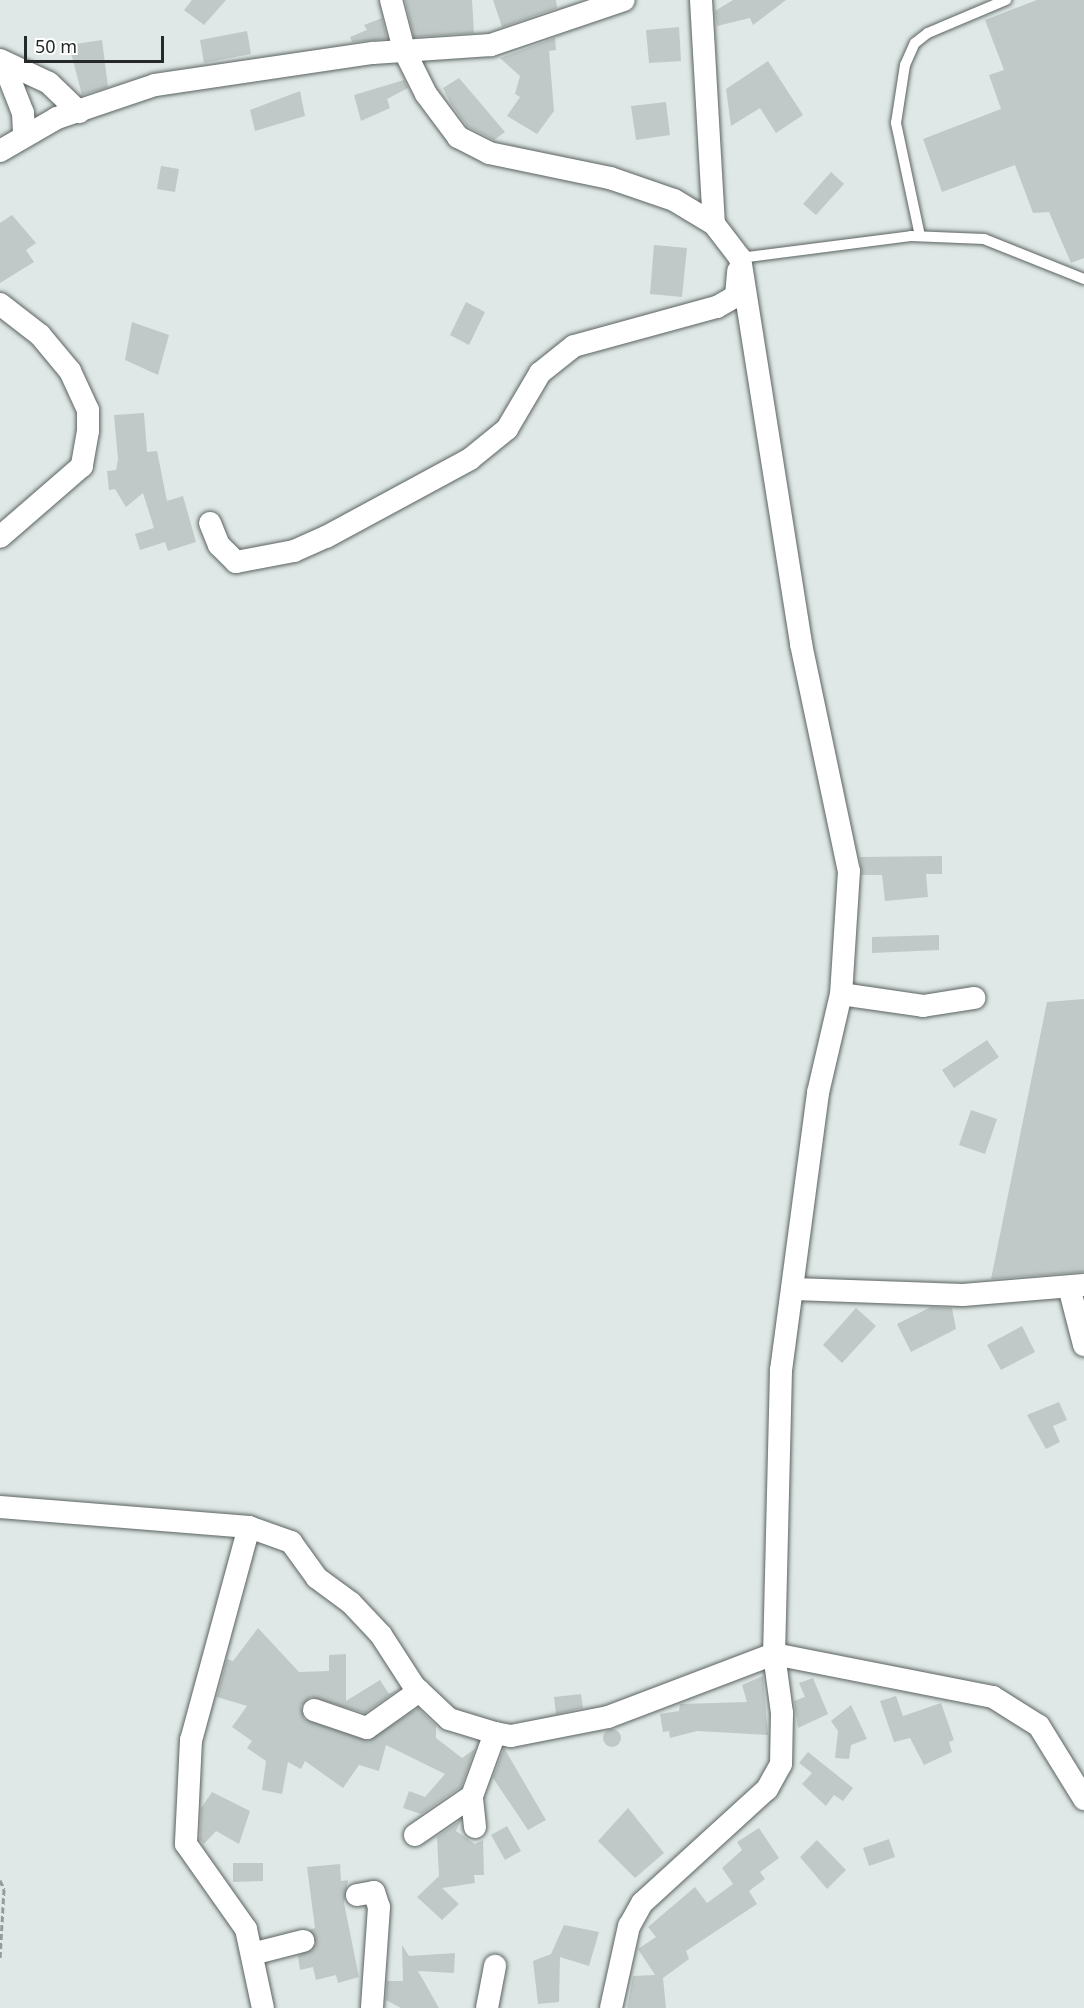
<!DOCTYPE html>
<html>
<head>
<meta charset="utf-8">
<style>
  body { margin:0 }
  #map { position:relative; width:1084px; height:2008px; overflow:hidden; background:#dfe8e6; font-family:"Noto Sans",sans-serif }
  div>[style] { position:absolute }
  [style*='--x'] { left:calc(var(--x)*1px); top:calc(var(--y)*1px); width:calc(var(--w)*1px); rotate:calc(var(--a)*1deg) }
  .building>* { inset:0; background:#c0c9c7 }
  .round { border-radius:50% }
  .path>* { height:3px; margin-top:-1.5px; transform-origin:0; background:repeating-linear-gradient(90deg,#949b9a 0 6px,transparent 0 9px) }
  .roads { filter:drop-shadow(0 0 2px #5b6361) drop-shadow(0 0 2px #5b6361) }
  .lane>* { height:10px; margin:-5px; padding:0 5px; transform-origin:5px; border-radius:5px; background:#fff }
  .street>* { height:22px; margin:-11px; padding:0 11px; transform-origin:11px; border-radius:11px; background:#fff }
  span { translate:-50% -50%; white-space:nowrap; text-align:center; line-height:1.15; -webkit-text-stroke:4.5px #fff; paint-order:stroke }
  .scale { position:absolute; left:24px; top:36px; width:140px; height:27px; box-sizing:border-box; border:3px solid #262929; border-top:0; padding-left:8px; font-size:18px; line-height:21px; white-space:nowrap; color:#262929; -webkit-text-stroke:4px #fff; paint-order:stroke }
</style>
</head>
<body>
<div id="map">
  <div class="building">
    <div style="clip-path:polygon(192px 0,226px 0,204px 25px,184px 10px)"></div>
    <div style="clip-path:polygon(405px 0,472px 0,474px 33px,414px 37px)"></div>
    <div style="clip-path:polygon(493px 0,556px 0,557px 8px,502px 27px)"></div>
    <div style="clip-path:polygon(733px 0,786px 0,753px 25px,750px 18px,717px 26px,715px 11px)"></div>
    <div style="clip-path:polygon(1037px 0,1084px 0,1084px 258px,1071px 263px,1049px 212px,1033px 213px,1015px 165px,942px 192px,923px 139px,1001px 109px,989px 75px,1004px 70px,985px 20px)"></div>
    <div style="clip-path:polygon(382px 18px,387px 39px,352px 42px,350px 37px,367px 30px,364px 25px)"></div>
    <div style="clip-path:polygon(679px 27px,681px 61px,649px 63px,646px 30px)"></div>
    <div style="clip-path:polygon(247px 31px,251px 54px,204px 63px,200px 40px)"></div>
    <div style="clip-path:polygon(555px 38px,556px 50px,549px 51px,554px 111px,537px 134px,507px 116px,520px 97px,515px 94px,520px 76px,500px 58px)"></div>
    <div style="clip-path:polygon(102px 40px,108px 87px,82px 95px,69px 45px)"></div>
    <div style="clip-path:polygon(768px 61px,803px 115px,776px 133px,760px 108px,731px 126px,726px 89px)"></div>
    <div style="clip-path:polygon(459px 78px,505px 132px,494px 140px,467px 126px,451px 104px,443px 88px)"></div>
    <div style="clip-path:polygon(404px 80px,408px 88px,387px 99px,390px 108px,361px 121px,354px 95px)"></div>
    <div style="clip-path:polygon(300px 91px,305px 116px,255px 131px,250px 110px)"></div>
    <div style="clip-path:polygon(666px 102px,670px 135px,636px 140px,631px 106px)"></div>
    <div style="clip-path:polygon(161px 166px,179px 169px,175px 192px,157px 189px)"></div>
    <div style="clip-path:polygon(831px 172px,844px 184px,816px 215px,803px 204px)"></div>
    <div style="clip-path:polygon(12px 215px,36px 243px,26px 250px,34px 262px,0 283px,0 223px)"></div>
    <div style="clip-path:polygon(654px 245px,687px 248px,682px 297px,650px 294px)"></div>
    <div style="clip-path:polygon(466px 302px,485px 312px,469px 345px,450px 335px)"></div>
    <div style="clip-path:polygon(132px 322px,169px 335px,158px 375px,125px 360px)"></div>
    <div style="clip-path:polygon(144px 413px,147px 452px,157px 451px,167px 501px,183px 496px,196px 542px,168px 551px,165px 542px,140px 550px,135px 534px,154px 528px,143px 493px,126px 507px,115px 489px,109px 490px,107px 471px,116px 470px,118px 459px,114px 415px)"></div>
    <div style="clip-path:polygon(942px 856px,942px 874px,926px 874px,928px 897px,885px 901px,882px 875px,862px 875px,860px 857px)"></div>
    <div style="clip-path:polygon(939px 935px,939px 950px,872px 953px,872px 937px)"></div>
    <div style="clip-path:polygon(1084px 999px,1084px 1272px,991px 1279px,1047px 1002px)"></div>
    <div style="clip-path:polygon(987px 1040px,999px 1057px,954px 1088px,942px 1070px)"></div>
    <div style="clip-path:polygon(971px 1110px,997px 1119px,985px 1154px,959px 1145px)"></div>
    <div style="clip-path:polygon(931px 1307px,952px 1308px,956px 1329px,911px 1352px,897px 1324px)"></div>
    <div style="clip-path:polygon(856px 1308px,876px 1326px,842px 1363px,823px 1345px)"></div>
    <div style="clip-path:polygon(1022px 1326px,1035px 1352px,1001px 1370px,987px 1345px)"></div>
    <div style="clip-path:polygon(1059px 1402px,1067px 1420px,1053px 1426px,1060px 1442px,1046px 1449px,1027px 1415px)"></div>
    <div style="clip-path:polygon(258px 1628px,299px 1672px,329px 1671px,329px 1655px,346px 1654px,346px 1701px,380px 1680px,389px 1694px,399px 1689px,365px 1713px,311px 1697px,301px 1706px,304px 1719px,368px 1741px,418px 1708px,436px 1726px,436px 1738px,462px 1758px,475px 1749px,461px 1787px,421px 1814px,403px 1808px,409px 1791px,425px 1797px,445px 1774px,386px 1745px,379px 1771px,359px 1765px,343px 1788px,305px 1761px,301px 1769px,288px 1762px,282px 1794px,262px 1790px,266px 1761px,247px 1748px,252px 1741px,232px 1727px,247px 1706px,217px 1697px,227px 1659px,233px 1661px)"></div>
    <div style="clip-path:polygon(763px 1676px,768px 1735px,697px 1731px,670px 1738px,669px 1731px,663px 1732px,660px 1714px,679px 1711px,680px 1704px,747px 1702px,742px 1685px)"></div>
    <div style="clip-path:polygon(813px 1678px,828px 1714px,798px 1728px,794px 1701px,805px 1697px,799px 1683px)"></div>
    <div style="clip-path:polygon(581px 1694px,583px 1708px,556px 1714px,554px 1697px)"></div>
    <div style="clip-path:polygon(896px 1696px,903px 1716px,941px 1703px,954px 1740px,949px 1742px,952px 1752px,924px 1765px,910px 1738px,894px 1742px,880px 1701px)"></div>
    <div style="clip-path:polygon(851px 1705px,867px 1739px,851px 1745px,849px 1759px,835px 1758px,838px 1731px,831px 1721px)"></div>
    <div class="round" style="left:603px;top:1729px;width:18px;height:18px"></div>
    <div style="clip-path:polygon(504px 1748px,546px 1820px,528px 1830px,493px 1778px)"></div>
    <div style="clip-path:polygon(808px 1752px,853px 1788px,843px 1801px,834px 1795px,826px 1806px,802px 1784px,812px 1773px,799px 1763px)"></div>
    <div style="clip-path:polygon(212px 1792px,250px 1811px,239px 1844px,216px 1831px,204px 1844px,200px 1840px,201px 1808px)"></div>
    <div style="clip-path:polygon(628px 1808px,664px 1853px,635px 1878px,598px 1841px)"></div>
    <div style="clip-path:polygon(461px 1820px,456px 1831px,475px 1844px,483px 1840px,484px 1875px,474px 1875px,475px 1883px,442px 1888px,459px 1904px,442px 1920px,417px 1897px,439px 1876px,437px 1837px)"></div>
    <div style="clip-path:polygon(507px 1826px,521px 1851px,505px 1860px,491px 1835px)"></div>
    <div style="clip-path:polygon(759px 1828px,779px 1858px,760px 1872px,765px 1879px,749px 1891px,757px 1904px,686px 1951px,689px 1959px,663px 1978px,666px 2008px,627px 2008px,633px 1976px,655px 1975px,638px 1949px,656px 1937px,648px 1927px,695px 1887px,707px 1903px,733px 1884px,722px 1868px,742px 1850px,737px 1842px)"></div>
    <div style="clip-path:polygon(889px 1839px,895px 1857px,869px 1866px,863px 1848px)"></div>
    <div style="clip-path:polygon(817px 1840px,846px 1870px,827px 1889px,800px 1857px)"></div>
    <div style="clip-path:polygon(233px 1863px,263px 1863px,263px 1881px,233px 1882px)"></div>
    <div style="clip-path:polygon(340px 1864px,341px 1881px,348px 1880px,344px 1903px,359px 1977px,338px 1983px,336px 1975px,316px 1980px,313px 1967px,300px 1970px,298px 1956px,316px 1944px,309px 1930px,315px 1928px,307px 1867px)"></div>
    <div style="clip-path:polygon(564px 1925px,599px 1932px,589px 1966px,560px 1957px,559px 2002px,538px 2004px,533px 1961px,551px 1954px)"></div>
    <div style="clip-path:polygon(402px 1945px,409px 1956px,455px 1953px,454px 1973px,418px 1971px,439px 2008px,401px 2008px,386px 2000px,387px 1981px,403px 1981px)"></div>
  </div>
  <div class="path">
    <div style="--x:0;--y:1880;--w:10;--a:66"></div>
    <div style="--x:4;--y:1889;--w:70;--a:93.3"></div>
  </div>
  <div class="roads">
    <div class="lane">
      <div style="--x:920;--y:236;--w:116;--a:-102"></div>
      <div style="--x:896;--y:123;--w:59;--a:-81.2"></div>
      <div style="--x:905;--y:65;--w:24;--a:-66"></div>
      <div style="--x:915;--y:43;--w:16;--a:-38"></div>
      <div style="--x:928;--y:33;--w:85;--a:-22.9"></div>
      <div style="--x:740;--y:258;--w:172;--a:-7.3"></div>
      <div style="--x:911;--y:236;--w:73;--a:2.4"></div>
      <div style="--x:984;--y:239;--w:108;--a:21.8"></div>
    </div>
    <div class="street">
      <div style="--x:391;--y:0;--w:52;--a:75.4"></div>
      <div style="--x:404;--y:50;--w:49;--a:63.4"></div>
      <div style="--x:426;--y:94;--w:54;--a:53.3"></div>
      <div style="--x:458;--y:137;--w:35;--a:27"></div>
      <div style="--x:489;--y:153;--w:124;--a:11.7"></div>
      <div style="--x:610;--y:178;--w:68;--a:19"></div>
      <div style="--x:674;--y:200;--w:47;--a:31"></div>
      <div style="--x:714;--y:224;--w:43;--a:52.6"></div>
      <div style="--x:740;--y:258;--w:391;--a:81"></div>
      <div style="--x:801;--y:644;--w:232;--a:78.1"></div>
      <div style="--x:849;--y:871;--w:123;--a:93.7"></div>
      <div style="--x:841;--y:994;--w:102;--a:103.1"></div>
      <div style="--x:818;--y:1093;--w:279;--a:97.6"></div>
      <div style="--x:781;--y:1370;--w:284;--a:91.4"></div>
      <div style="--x:774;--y:1654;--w:60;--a:82.3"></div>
      <div style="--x:782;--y:1713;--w:51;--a:91.1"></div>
      <div style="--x:781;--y:1764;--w:29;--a:119"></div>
      <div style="--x:767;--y:1789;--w:169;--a:137.6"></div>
      <div style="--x:642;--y:1903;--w:26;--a:119"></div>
      <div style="--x:629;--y:1926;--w:84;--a:102.4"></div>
      <div style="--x:701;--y:0;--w:224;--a:86.7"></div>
      <div style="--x:0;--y:60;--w:54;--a:25.1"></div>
      <div style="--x:49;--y:83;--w:42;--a:44"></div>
      <div style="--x:3;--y:62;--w:55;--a:68.6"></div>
      <div style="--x:23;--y:113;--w:20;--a:87"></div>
      <div style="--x:0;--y:151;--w:66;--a:-30.1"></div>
      <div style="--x:57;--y:118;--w:103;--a:-18.6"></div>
      <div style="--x:155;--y:85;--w:220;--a:-8.4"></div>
      <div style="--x:373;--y:53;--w:118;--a:-3.9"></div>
      <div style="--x:491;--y:45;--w:140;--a:-18.7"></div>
      <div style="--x:0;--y:304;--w:51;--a:37.8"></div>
      <div style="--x:40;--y:335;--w:47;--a:50.2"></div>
      <div style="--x:70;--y:371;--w:43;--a:65.2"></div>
      <div style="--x:88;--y:410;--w:21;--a:90"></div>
      <div style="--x:88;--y:431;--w:36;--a:100"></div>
      <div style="--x:82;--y:466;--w:108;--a:139.1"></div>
      <div style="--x:210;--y:523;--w:24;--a:68"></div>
      <div style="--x:219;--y:545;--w:24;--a:45"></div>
      <div style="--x:236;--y:562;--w:59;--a:-10.7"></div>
      <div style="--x:294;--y:551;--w:35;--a:-24"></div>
      <div style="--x:326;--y:537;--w:164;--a:-28.4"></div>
      <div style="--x:470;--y:459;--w:48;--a:-39"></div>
      <div style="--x:507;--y:429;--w:65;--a:-59.5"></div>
      <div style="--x:540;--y:373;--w:43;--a:-38.5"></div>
      <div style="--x:574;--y:346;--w:148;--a:-15.3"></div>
      <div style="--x:717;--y:307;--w:22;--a:-30"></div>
      <div style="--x:736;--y:296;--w:25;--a:-85"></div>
      <div style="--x:841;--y:994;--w:83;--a:8.3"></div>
      <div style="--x:923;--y:1006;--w:52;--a:-8.9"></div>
      <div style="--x:1069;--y:1287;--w:60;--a:75.5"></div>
      <div style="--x:794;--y:1289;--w:169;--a:2"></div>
      <div style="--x:963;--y:1295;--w:121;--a:-4.7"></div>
      <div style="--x:0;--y:1507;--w:250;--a:4.6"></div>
      <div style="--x:249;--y:1527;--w:45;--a:19.7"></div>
      <div style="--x:291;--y:1542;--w:44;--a:54.2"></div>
      <div style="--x:317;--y:1578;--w:42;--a:36.3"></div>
      <div style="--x:351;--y:1603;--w:44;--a:46.8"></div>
      <div style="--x:381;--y:1635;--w:61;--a:57.1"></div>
      <div style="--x:414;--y:1686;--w:48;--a:43.3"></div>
      <div style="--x:449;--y:1719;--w:48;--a:16.9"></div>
      <div style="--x:495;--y:1733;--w:16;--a:11"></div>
      <div style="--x:511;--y:1736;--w:99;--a:-11.1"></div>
      <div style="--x:608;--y:1717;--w:178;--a:-20.8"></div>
      <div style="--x:774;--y:1654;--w:223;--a:11.1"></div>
      <div style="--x:993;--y:1697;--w:54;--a:32.2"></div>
      <div style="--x:1039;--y:1726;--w:86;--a:58.3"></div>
      <div style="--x:249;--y:1527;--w:221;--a:105.2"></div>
      <div style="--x:191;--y:1740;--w:104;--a:92.8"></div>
      <div style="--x:186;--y:1844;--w:104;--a:54.8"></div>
      <div style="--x:246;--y:1929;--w:81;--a:77.9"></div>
      <div style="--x:314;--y:1710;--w:56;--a:18.8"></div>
      <div style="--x:367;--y:1728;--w:64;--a:-35.4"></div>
      <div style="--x:475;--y:1827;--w:31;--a:-96"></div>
      <div style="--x:472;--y:1796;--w:67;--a:-69.9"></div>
      <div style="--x:415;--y:1835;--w:69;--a:-34.4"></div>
      <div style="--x:357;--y:1895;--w:17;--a:-10"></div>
      <div style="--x:374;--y:1892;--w:16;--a:72"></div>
      <div style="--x:379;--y:1907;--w:101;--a:94"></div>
      <div style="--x:252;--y:1954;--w:53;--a:-14.3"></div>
      <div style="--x:487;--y:2008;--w:43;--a:-79.2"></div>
    </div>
  </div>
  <div class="scale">50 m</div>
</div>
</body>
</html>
